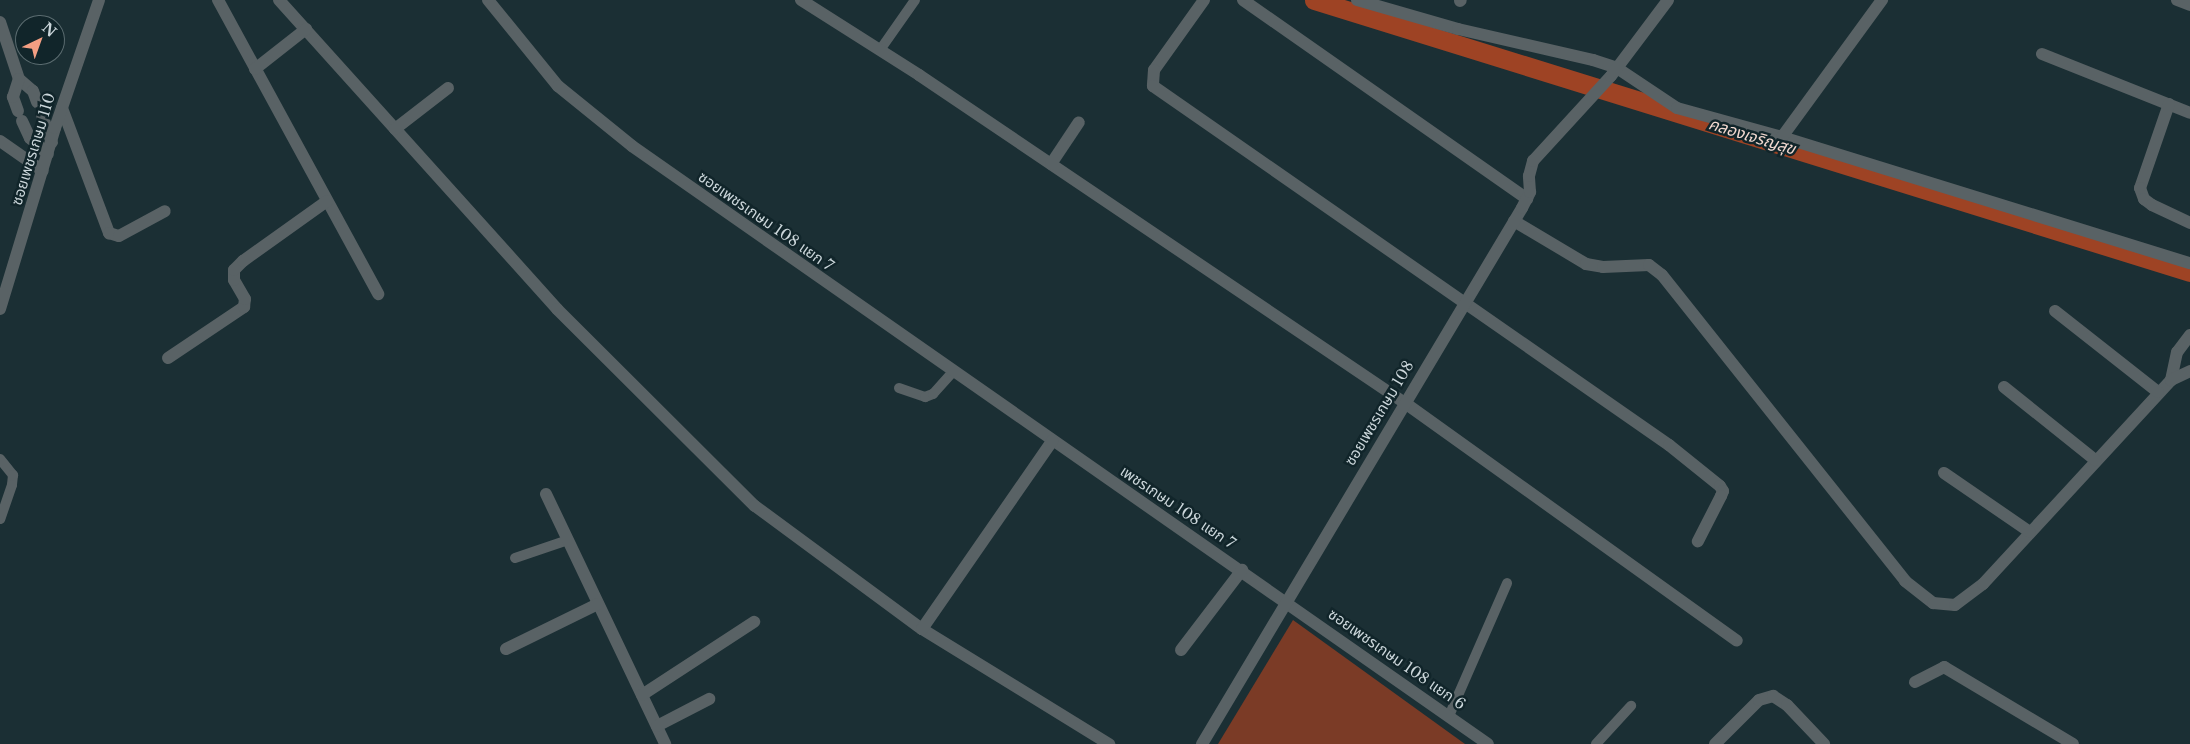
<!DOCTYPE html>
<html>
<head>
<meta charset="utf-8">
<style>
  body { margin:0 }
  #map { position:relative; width:2190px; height:744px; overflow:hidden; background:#1b2f34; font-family:"Libre Baskerville","Noto Sans Thai",serif }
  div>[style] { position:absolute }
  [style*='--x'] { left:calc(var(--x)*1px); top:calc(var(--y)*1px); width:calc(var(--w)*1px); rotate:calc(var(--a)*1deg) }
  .green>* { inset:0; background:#7b3b26 }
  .canal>* { height:19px; margin:-9.5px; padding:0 9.5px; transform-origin:9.5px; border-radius:9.5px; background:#9e4324 }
  .lane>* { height:10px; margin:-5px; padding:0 5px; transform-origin:5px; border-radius:5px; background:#596265 }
  .street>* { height:12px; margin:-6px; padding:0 6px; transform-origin:6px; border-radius:6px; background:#596265 }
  span { translate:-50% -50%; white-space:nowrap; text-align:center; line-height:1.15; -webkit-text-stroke:5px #11252a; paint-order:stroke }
  .street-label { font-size:15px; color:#cbd6da }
  .water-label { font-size:16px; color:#f3d9d0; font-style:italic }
  .north { position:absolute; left:15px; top:15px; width:50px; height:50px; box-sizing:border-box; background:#11252a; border:1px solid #5b6c70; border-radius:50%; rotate:42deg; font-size:14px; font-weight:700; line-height:20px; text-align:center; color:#cbd6da }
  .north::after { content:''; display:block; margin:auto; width:18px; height:22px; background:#f39f83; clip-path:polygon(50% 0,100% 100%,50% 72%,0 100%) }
</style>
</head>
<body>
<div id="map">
  <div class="green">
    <div style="clip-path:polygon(1293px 620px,1465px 744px,1218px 744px)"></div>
  </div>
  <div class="canal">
    <div style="--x:1314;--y:0;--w:917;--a:17.25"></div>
  </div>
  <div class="lane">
    <div style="--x:880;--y:50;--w:61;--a:-55"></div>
    <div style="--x:899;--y:388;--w:28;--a:19"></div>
    <div style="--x:925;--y:397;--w:9;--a:-21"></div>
    <div style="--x:933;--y:394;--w:30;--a:-48"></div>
    <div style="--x:0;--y:459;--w:21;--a:51"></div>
    <div style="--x:13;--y:475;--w:10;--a:96"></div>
    <div style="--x:12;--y:485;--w:36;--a:109"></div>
    <div style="--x:515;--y:558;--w:56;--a:-18.8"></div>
    <div style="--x:1449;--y:716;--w:145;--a:-66.4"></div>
    <div style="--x:1596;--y:744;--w:52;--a:-47.4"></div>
  </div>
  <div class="street">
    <div style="--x:218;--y:0;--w:335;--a:61.4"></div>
    <div style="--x:279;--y:0;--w:416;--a:48"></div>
    <div style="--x:557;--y:309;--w:279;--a:44.9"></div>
    <div style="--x:755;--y:506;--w:207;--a:36.4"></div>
    <div style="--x:922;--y:629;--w:220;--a:31.6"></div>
    <div style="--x:488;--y:0;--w:111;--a:50.9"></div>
    <div style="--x:558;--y:86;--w:95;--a:39"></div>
    <div style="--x:632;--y:146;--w:1044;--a:34.94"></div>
    <div style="--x:801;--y:0;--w:140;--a:32.4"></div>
    <div style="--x:919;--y:75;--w:586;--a:34.02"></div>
    <div style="--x:1405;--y:403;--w:408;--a:35.6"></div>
    <div style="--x:1204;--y:0;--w:86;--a:125.5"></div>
    <div style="--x:1154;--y:70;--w:16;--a:94"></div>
    <div style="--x:1153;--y:86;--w:629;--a:34.83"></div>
    <div style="--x:1669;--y:445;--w:65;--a:38.8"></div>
    <div style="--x:1720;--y:486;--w:6;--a:59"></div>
    <div style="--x:1723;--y:491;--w:5;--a:112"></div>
    <div style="--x:1721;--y:496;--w:51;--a:117.1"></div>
    <div style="--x:1243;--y:0;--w:347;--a:35"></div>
    <div style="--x:1357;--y:0;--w:105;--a:16"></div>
    <div style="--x:1458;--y:29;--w:139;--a:12.9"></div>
    <div style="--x:1593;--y:60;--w:25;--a:18"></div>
    <div style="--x:1617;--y:68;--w:72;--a:33.7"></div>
    <div style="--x:1677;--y:108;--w:109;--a:15.4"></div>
    <div style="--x:1782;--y:137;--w:427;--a:17.2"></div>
    <div style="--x:2177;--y:0;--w:14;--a:21"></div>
    <div style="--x:1460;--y:1;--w:1;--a:-45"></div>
    <div style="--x:0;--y:22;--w:60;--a:71.6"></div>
    <div style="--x:19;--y:79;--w:18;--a:41"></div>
    <div style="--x:33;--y:91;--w:12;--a:70"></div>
    <div style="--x:2042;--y:54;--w:159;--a:21.7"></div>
    <div style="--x:255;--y:69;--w:65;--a:-38.1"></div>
    <div style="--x:2169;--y:104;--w:89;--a:109"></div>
    <div style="--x:2140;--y:188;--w:12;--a:70"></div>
    <div style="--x:2144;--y:199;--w:10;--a:37"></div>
    <div style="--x:2152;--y:205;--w:42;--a:25.3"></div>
    <div style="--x:62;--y:108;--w:134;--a:69.4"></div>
    <div style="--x:109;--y:233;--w:10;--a:17"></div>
    <div style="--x:119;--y:236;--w:52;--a:-28.5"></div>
    <div style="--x:18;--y:111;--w:15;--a:-110"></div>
    <div style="--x:13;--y:97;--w:19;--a:-72"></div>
    <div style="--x:42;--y:115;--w:29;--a:70"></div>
    <div style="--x:22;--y:121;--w:19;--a:65"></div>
    <div style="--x:30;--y:138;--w:24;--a:42"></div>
    <div style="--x:395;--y:129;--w:67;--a:-37.7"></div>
    <div style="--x:1782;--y:137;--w:170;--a:-53.9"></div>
    <div style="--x:0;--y:141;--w:52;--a:34.9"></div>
    <div style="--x:1051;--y:164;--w:50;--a:-56.3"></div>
    <div style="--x:1514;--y:221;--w:84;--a:30.8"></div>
    <div style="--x:1586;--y:264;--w:17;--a:10"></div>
    <div style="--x:1603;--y:267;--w:46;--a:-2.5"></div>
    <div style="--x:1649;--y:265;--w:16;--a:38"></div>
    <div style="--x:1662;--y:275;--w:391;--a:51.5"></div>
    <div style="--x:1905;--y:581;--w:36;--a:38"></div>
    <div style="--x:1933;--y:603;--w:22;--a:5"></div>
    <div style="--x:1955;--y:605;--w:35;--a:-37"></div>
    <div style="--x:1983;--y:584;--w:277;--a:-47.3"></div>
    <div style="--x:0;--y:309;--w:189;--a:-73.1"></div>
    <div style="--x:55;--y:128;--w:135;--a:-71"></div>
    <div style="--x:2055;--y:311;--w:131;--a:38.2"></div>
    <div style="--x:2190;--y:335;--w:21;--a:127"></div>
    <div style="--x:2177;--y:352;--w:29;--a:102"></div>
    <div style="--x:2171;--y:380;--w:21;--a:-25"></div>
    <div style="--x:168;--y:358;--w:92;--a:-33.9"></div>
    <div style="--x:244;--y:307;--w:8;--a:-83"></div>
    <div style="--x:245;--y:299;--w:22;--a:-120"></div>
    <div style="--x:234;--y:280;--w:10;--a:-90"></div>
    <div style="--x:234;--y:270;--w:13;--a:-45"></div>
    <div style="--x:243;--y:261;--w:103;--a:-35.5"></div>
    <div style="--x:2004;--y:387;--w:117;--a:38.7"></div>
    <div style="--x:1944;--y:473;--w:104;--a:34.5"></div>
    <div style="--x:546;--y:494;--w:277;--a:64.5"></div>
    <div style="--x:922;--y:629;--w:229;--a:-55.3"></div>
    <div style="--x:506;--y:649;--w:102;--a:-26.1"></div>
    <div style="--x:1181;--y:650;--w:101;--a:-52.7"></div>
    <div style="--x:1915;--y:682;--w:33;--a:-27"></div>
    <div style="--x:1944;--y:667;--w:150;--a:30.8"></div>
    <div style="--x:642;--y:695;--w:134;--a:-33.1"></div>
    <div style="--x:657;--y:726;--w:59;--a:-27.4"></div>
    <div style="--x:1202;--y:744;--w:624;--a:-59.16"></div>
    <div style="--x:1522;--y:208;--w:18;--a:-63"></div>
    <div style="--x:1530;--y:192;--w:16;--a:-94"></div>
    <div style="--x:1529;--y:176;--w:16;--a:-75"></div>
    <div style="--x:1533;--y:161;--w:115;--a:-47.5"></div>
    <div style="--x:1611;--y:76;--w:95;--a:-53.1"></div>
    <div style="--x:1715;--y:744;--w:62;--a:-45"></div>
    <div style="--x:1759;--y:700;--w:15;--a:-16"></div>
    <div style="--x:1773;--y:696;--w:17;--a:33"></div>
    <div style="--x:1787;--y:705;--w:54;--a:46.5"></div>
  </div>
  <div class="street-label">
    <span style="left:33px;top:149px;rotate:-73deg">ซอยเพชรเกษม 110</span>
    <span style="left:766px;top:221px;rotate:35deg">ซอยเพชรเกษม 108 แยก 7</span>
    <span style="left:1379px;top:413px;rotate:-59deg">ซอยเพชรเกษม 108</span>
    <span style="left:1178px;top:507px;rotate:34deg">เพชรเกษม 108 แยก 7</span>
    <span style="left:1397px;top:659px;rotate:35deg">ซอยเพชรเกษม 108 แยก 6</span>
  </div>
  <div class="water-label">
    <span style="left:1752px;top:136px;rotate:17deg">คลองเจริญสุข</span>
  </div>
  <div class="north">N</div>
</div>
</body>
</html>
